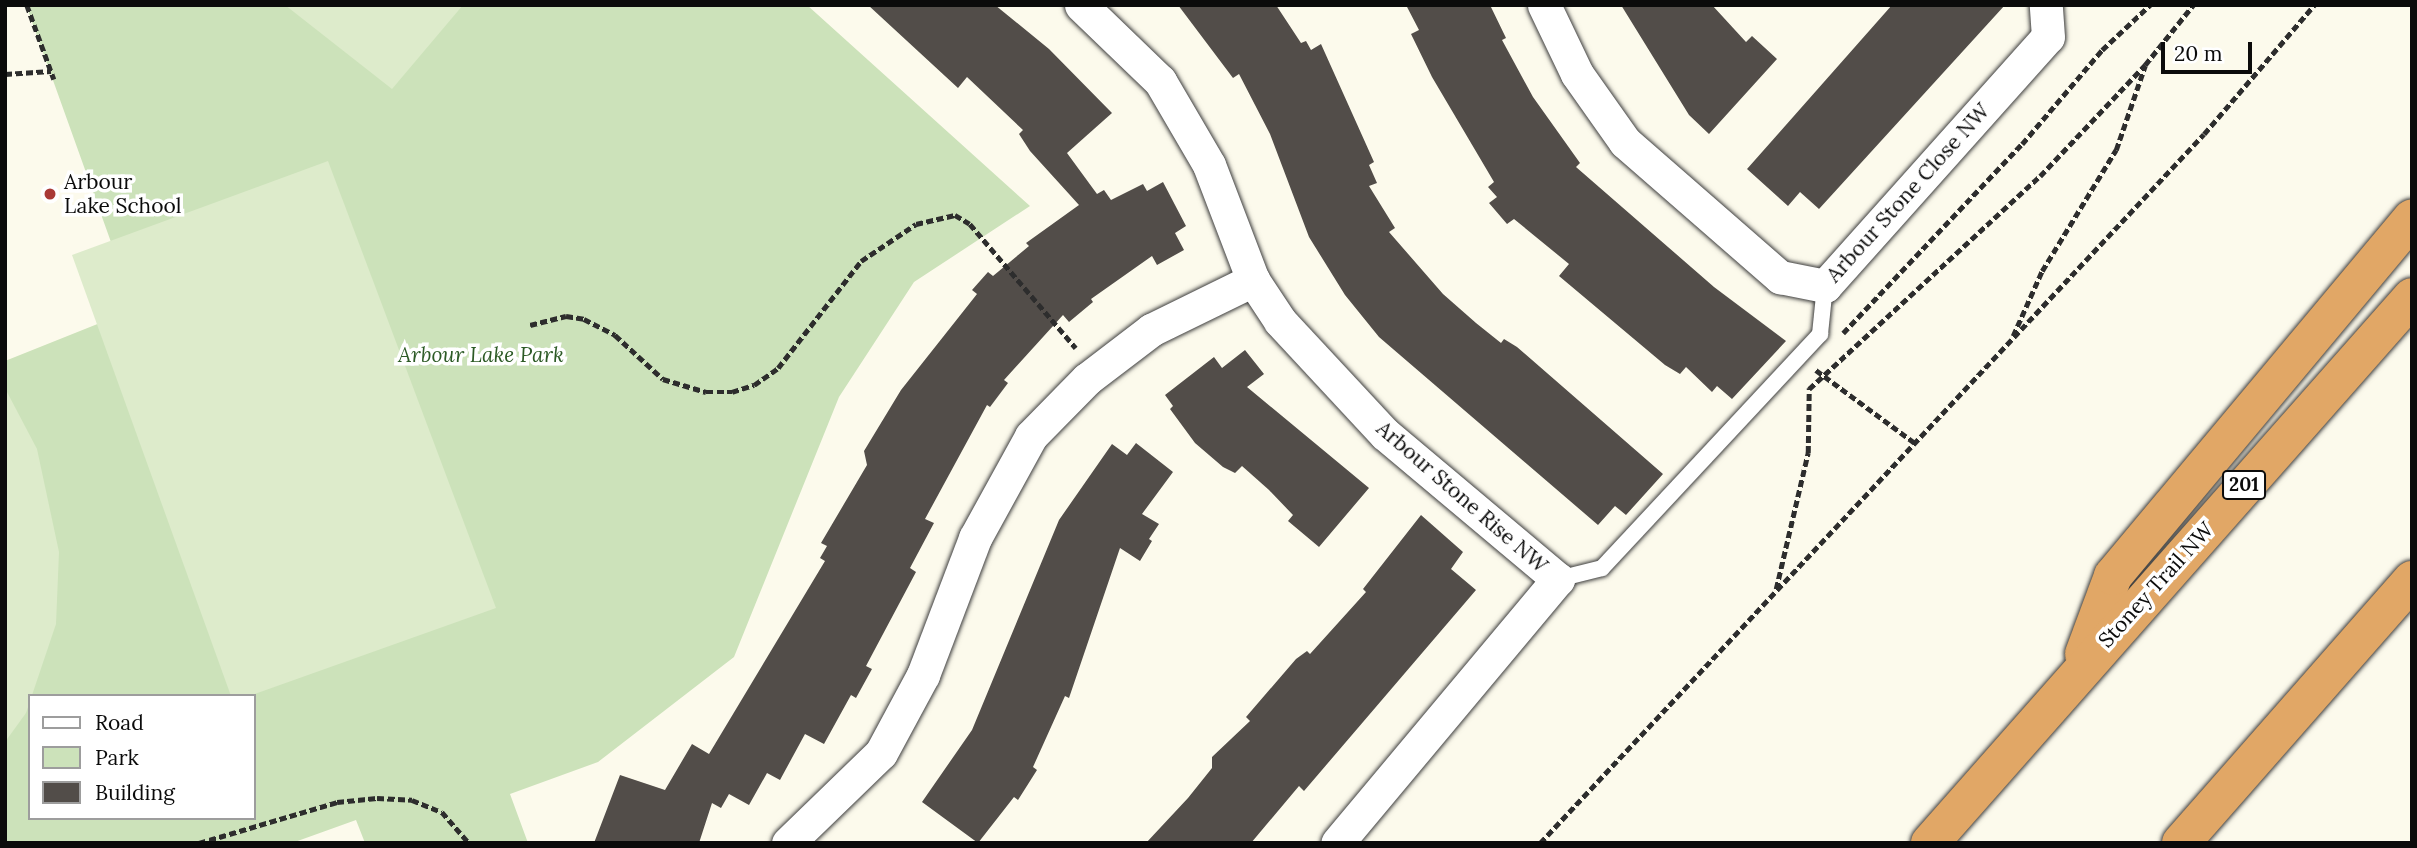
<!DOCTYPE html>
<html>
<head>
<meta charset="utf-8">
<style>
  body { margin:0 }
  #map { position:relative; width:2417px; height:848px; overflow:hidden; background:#fcfaec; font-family:Lora,serif }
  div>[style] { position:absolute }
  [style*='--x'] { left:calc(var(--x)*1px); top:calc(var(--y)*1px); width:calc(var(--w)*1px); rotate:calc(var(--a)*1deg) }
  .green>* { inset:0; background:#cce2ba }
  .pitch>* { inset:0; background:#ddebcb }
  .building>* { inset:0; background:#524d49 }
  .path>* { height:4.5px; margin-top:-2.25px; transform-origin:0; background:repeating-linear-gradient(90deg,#2d2d2d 0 7px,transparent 0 10.5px) }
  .roads { filter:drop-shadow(0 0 2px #3e3e3e) drop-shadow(0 0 2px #3e3e3e) }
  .service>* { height:16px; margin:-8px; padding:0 8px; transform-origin:8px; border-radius:8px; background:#fff }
  .minor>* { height:33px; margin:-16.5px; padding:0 16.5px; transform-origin:16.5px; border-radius:16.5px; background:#fff }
  .motorway>* { height:38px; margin:-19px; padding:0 19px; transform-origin:19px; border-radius:19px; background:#e1a766 }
  .dots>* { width:19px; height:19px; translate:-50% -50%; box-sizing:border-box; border:4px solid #fff; border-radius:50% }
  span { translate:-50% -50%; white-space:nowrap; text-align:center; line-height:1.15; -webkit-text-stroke:7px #fff; paint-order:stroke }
  .shield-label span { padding:2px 5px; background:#fff; border:2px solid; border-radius:5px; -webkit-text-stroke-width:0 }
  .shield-label { font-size:19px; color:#0b0b0b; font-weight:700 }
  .poi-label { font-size:21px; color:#0b0b0b }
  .left { translate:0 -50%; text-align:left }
  .street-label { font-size:21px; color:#0b0b0b }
  .park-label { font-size:21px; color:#2c5a25; font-style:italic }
  .frame { position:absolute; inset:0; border:7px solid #0b0b0b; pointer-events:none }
  .legend { position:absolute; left:28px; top:694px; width:228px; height:126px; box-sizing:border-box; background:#fff; border:2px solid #9d9d9d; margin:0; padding:9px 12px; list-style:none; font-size:21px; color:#0b0b0b }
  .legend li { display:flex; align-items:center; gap:14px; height:35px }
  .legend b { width:35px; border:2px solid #9d9d9d }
  .scale { position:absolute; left:2161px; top:42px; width:91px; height:32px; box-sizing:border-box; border:4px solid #0b0b0b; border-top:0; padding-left:9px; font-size:21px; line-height:24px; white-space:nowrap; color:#0b0b0b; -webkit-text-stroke:5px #fff; paint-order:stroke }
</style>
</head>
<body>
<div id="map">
  <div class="green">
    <div style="clip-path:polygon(evenodd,26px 5px,807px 5px,1030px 206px,914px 282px,839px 397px,734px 657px,598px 762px,510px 794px,528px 843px,365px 843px,356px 820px,292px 843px,5px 843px,5px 361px,135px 309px,26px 5px,30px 696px,254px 696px,254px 818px,30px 818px,30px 696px)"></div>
  </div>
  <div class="pitch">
    <div style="clip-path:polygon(285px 5px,463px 5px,392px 89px)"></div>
    <div style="clip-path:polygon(328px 161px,496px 608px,249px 696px,231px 696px,72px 255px)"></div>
    <div style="clip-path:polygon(7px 392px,37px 449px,59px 552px,56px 624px,26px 713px,5px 742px)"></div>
  </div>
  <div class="building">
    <div style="clip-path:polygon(868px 5px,995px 5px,1049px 49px,1112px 113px,1067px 153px,1097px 194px,1104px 190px,1111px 200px,1143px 184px,1147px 191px,1163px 182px,1186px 226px,1175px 233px,1184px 250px,1157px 265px,1152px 256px,1091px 299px,1093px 302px,1069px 322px,1063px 315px,1004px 380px,1008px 383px,990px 407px,987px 405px,925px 519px,934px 523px,910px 568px,916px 572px,866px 666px,872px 669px,856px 698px,851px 695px,824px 744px,805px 734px,780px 780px,767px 773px,749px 805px,729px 794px,721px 808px,712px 803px,699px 843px,594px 843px,620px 775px,665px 790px,692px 744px,709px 754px,825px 561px,820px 558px,827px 546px,821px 543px,867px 465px,864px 451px,901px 390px,977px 294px,972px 290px,988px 272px,993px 276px,1029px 246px,1026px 243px,1079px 205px,1030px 151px,1019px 134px,1023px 130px,967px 77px,958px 88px)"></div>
    <div style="clip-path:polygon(1178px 5px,1276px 5px,1301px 43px,1306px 41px,1311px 50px,1321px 44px,1374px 162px,1369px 165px,1377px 183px,1369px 186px,1395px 228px,1389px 232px,1443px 294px,1476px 323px,1501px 343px,1504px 339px,1517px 347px,1663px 474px,1626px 515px,1615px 506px,1598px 525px,1379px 337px,1345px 295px,1309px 237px,1270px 134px,1239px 74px,1233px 78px)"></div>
    <div style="clip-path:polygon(1406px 5px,1490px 5px,1506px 38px,1502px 40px,1533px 97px,1580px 163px,1576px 167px,1714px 287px,1786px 341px,1732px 399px,1717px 386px,1712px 392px,1686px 367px,1680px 374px,1665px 365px,1559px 276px,1569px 264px,1514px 219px,1507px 224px,1489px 203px,1497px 197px,1488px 187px,1494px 182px,1432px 77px,1411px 34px,1419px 30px)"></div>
    <div style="clip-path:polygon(1621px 5px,1712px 5px,1746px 42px,1752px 36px,1777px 59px,1709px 134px,1689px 115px)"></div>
    <div style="clip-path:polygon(1892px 5px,2005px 5px,1819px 209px,1800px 192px,1788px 206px,1747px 169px)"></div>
    <div style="clip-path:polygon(1245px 350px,1264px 374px,1247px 387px,1369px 488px,1319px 547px,1288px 521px,1293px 515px,1269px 490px,1242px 466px,1235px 473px,1223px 467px,1195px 443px,1170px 409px,1173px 406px,1165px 395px,1214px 357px,1222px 368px)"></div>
    <div style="clip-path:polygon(1136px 443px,1173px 472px,1142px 514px,1159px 524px,1149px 539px,1152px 541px,1140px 561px,1120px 548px,1069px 698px,1065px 696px,1033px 767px,1037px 770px,1018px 800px,1014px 797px,978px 843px,922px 802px,972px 730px,1059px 520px,1112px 444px,1127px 455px)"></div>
    <div style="clip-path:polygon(1421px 515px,1463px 552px,1451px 569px,1476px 590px,1304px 791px,1299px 786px,1251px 843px,1146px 843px,1188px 798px,1212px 768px,1212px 757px,1250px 721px,1246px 717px,1296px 659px,1307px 651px,1310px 654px,1366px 592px,1363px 589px)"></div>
  </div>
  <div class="path">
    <div style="--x:27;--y:5;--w:79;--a:70"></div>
    <div style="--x:5;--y:74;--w:46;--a:-3.7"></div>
    <div style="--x:530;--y:325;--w:37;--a:-14"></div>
    <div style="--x:566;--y:316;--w:18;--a:9"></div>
    <div style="--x:584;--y:319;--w:35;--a:27"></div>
    <div style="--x:615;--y:335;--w:65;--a:42.5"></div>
    <div style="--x:663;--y:379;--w:45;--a:16.8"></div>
    <div style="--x:706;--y:392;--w:26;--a:0"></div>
    <div style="--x:732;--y:392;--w:23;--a:-18"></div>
    <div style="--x:754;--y:385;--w:29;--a:-35"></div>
    <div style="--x:778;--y:368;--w:135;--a:-52.2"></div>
    <div style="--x:861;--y:261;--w:66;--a:-33.9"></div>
    <div style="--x:916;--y:224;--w:40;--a:-13"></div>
    <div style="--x:955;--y:215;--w:17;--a:31"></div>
    <div style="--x:970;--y:224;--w:163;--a:49.5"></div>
    <div style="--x:1843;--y:333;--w:260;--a:-46.6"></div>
    <div style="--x:2022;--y:144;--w:123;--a:-49.6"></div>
    <div style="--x:2102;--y:50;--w:66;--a:-43.2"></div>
    <div style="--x:2013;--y:336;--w:71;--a:-66"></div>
    <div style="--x:2042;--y:271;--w:142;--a:-58.6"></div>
    <div style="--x:2116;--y:150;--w:89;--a:-71"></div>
    <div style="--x:1816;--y:370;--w:123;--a:36.4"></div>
    <div style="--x:1809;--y:389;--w:314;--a:-42.7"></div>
    <div style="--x:2040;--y:176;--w:153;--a:-46.6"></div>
    <div style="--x:2145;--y:65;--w:77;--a:-51.3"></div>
    <div style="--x:1776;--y:589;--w:140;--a:-76.8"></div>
    <div style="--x:1808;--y:453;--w:65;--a:-89.1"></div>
    <div style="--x:199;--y:843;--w:144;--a:-16.5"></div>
    <div style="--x:337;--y:802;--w:40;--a:-5.7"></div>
    <div style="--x:377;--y:798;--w:35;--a:3"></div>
    <div style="--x:412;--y:800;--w:32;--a:22"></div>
    <div style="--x:442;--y:812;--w:41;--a:48.9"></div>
    <div style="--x:1540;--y:843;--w:971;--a:-46.88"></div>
    <div style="--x:2204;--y:134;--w:170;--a:-49.5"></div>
  </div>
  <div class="roads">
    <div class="service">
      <div style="--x:1558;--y:579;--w:45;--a:-14"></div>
      <div style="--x:1602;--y:568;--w:320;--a:-47"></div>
      <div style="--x:1820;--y:334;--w:48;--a:-84.1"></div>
    </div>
    <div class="minor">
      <div style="--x:1081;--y:5;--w:110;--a:43.9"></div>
      <div style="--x:1160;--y:81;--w:97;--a:59.7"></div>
      <div style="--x:1209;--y:165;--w:123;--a:69.1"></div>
      <div style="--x:1253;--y:280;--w:49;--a:56.6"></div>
      <div style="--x:1280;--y:321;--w:154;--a:47.1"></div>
      <div style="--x:1385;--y:434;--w:226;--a:40"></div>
      <div style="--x:1558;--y:579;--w:344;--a:129.9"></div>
      <div style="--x:1544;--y:5;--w:76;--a:64.4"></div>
      <div style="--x:1577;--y:74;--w:83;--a:54.8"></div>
      <div style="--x:1625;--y:142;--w:206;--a:41.1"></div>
      <div style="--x:1780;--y:277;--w:46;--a:11.3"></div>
      <div style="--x:1825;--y:286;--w:334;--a:-48.2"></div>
      <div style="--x:2048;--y:37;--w:32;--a:-94"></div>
      <div style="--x:788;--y:843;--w:129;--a:-44.1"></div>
      <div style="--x:881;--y:753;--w:89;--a:-61.7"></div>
      <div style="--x:923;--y:675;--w:147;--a:-69.2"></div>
      <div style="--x:975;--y:538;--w:116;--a:-61.2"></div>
      <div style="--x:1031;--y:436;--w:80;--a:-45.5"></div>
      <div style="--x:1087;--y:379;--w:81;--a:-37.4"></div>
      <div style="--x:1151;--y:330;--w:114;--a:-26.1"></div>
    </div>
    <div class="motorway">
      <div style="--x:2084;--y:654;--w:83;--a:-69.6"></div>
      <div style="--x:2113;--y:576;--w:466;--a:-50.1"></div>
      <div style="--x:1930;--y:843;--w:728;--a:-48.56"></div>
      <div style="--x:2181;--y:843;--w:350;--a:-48.7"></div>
    </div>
  </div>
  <div class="dots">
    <div style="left:50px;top:194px;background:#a93936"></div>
  </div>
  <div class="shield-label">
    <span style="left:2244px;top:485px">201</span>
  </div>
  <div class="poi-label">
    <span class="left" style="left:64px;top:194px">Arbour<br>Lake School</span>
  </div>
  <div class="street-label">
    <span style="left:1908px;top:193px;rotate:-48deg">Arbour Stone Close NW</span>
    <span style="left:1462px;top:497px;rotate:41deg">Arbour Stone Rise NW</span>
    <span style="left:2156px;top:585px;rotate:-48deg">Stoney Trail NW</span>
  </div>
  <div class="park-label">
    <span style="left:481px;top:355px">Arbour Lake Park</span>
  </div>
  <div class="frame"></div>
  <ul class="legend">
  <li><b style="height:9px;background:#fff"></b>Road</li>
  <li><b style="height:19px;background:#cce2ba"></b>Park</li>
  <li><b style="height:19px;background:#524d49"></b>Building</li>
  </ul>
  <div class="scale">20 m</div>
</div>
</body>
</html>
